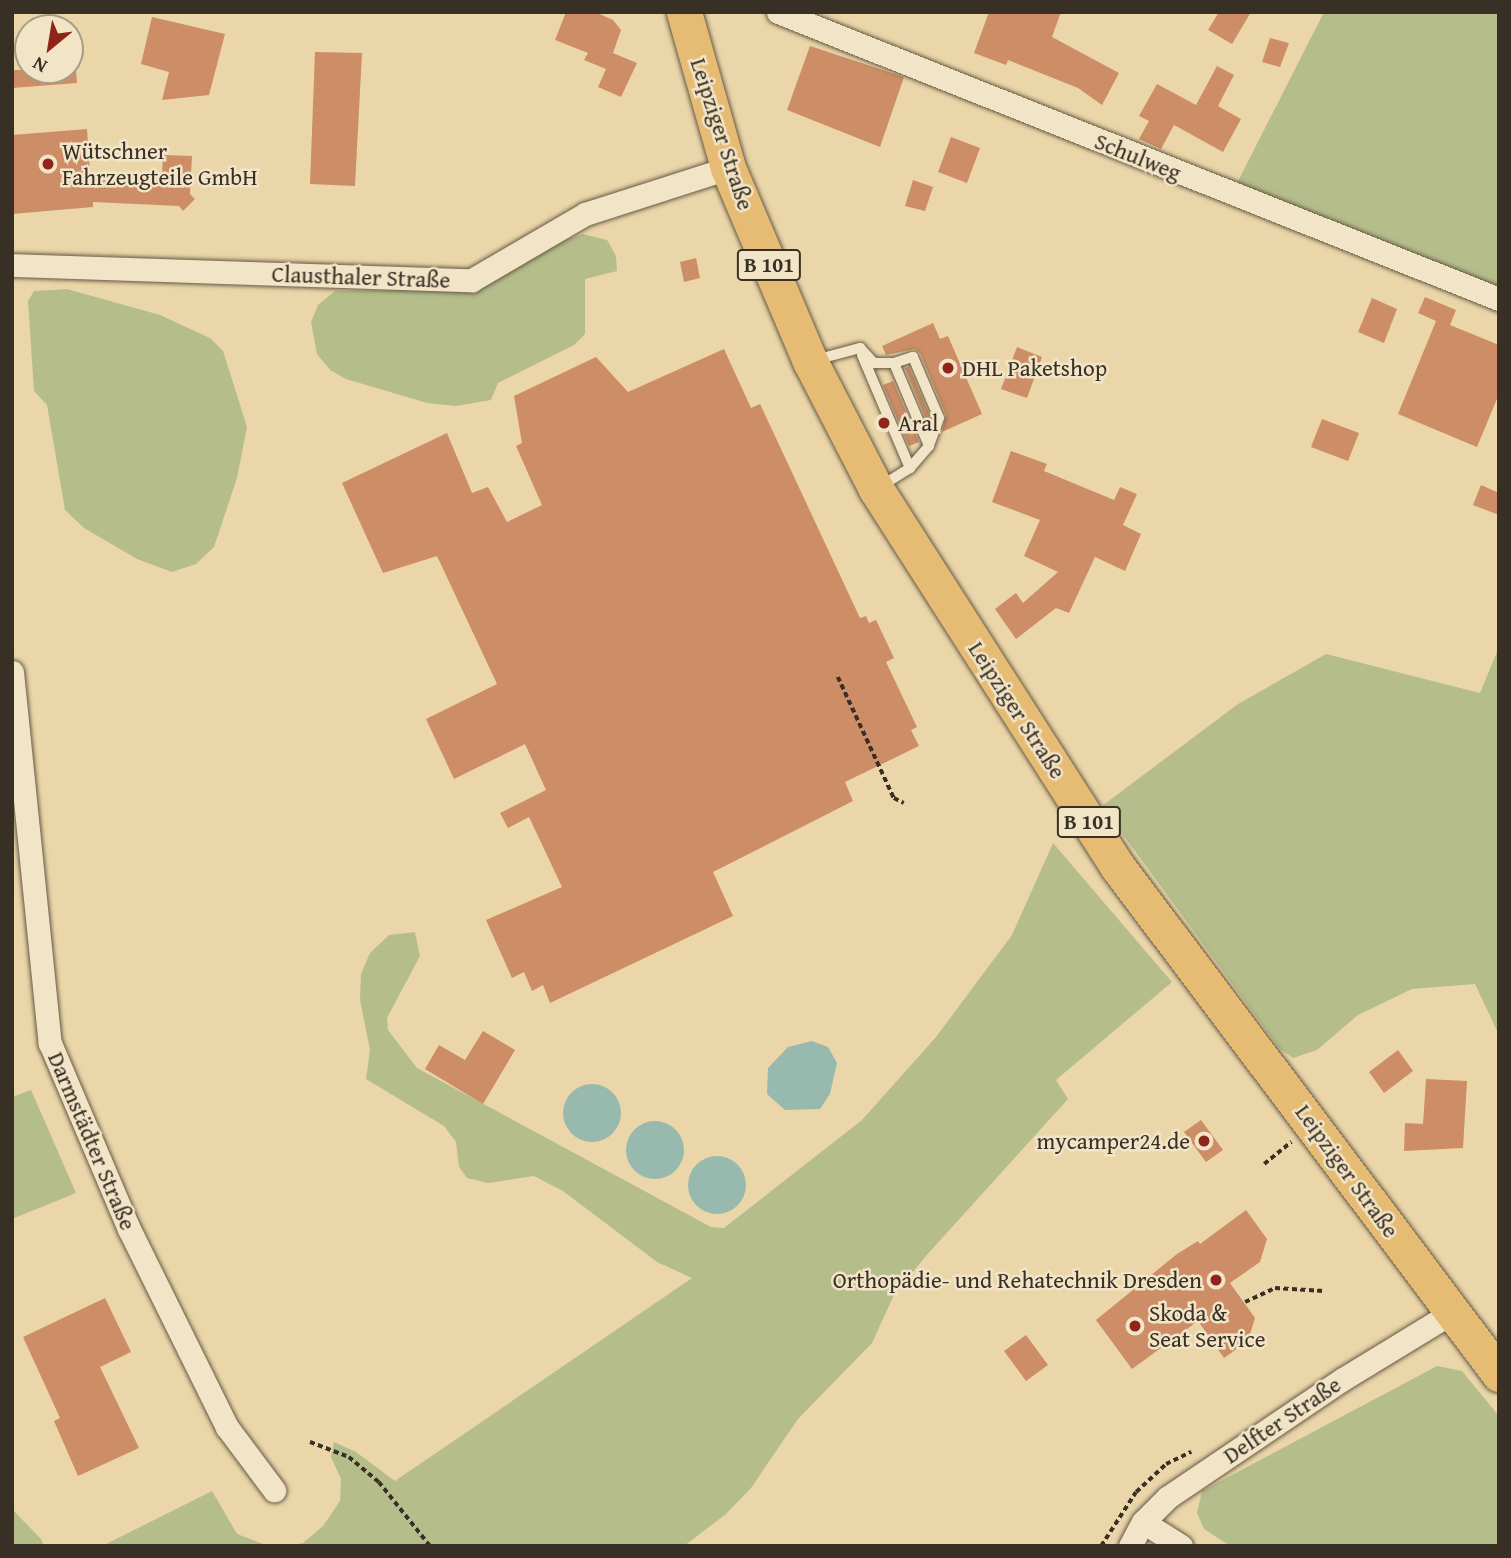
<!DOCTYPE html>
<html>
<head>
<meta charset="utf-8">
<style>
  body { margin:0 }
  #map { position:relative; width:1511px; height:1558px; overflow:hidden; background:#ebd6a9; font-family:"Gentium Book Plus",serif }
  div>[style] { position:absolute }
  [style*='--x'] { left:calc(var(--x)*1px); top:calc(var(--y)*1px); width:calc(var(--w)*1px); rotate:calc(var(--a)*1deg) }
  .green>* { inset:0; background:#b5be8a }
  .water>* { inset:0; background:#98b9ad }
  .round { border-radius:50% }
  .building>* { inset:0; background:#cd8d66 }
  .path>* { height:3.5px; margin-top:-1.75px; transform-origin:0; background:repeating-linear-gradient(90deg,#383025 0 5px,transparent 0 8.5px) }
  .roads { filter:drop-shadow(0 0 2px #655a46) drop-shadow(0 0 2px #655a46) }
  .lane>* { height:10px; margin:-5px; padding:0 5px; transform-origin:5px; border-radius:5px; background:#f2e4c7 }
  .street>* { height:23px; margin:-11.5px; padding:0 11.5px; transform-origin:11.5px; border-radius:11.5px; background:#f2e4c7 }
  .primary>* { height:35px; margin:-17.5px; padding:0 17.5px; transform-origin:17.5px; border-radius:17.5px; background:#e6bb74 }
  .dots>* { width:19px; height:19px; translate:-50% -50%; box-sizing:border-box; border:4px solid #f2e4c7; border-radius:50% }
  span { translate:-50% -50%; white-space:nowrap; text-align:center; line-height:1.15; -webkit-text-stroke:5px #f2e4c7; paint-order:stroke }
  .shield-label span { padding:2px 5px; background:#f2e4c7; border:2px solid; border-radius:5px; -webkit-text-stroke-width:0 }
  .shield-label { font-size:21px; color:#383025; font-weight:700 }
  .street-label { font-size:23px; color:#383025 }
  .poi-label { font-size:23px; color:#383025 }
  .left { translate:0 -50%; text-align:left }
  .right { translate:-100% -50%; text-align:right }
  .frame { position:absolute; inset:0; border:14px solid #383025; pointer-events:none }
  .north { position:absolute; left:14px; top:14px; width:70px; height:70px; box-sizing:border-box; background:#f2e4c7; border:2px solid #a89c86; border-radius:50%; rotate:210deg; font-size:19px; font-weight:700; line-height:28px; text-align:center; color:#383025 }
  .north::after { content:''; display:block; margin:auto; width:24px; height:32px; background:#8f2418; clip-path:polygon(50% 0,100% 100%,50% 72%,0 100%) }
</style>
</head>
<body>
<div id="map">
  <div class="green">
    <div style="clip-path:polygon(1324px 12px,1499px 12px,1499px 296px,1233px 191px)"></div>
    <div style="clip-path:polygon(583px 234px,607px 240px,616px 256px,617px 271px,585px 279px,585px 334px,574px 345px,498px 383px,491px 400px,456px 406px,427px 403px,346px 379px,330px 370px,317px 354px,311px 322px,318px 305px,335px 291px,476px 289px,539px 250px)"></div>
    <div style="clip-path:polygon(67px 289px,160px 315px,210px 338px,223px 351px,247px 427px,237px 478px,214px 547px,196px 564px,172px 572px,137px 559px,84px 528px,65px 510px,47px 405px,34px 391px,28px 301px,34px 291px)"></div>
    <div style="clip-path:polygon(1499px 647px,1499px 1035px,1475px 984px,1412px 989px,1358px 1015px,1317px 1050px,1293px 1058px,1280px 1049px,1102px 806px,1238px 704px,1326px 654px,1480px 693px)"></div>
    <div style="clip-path:polygon(1053px 843px,1172px 982px,1056px 1080px,1068px 1099px,925px 1257px,893px 1297px,872px 1343px,798px 1419px,751px 1488px,726px 1514px,684px 1546px,286px 1546px,303px 1543px,323px 1526px,340px 1501px,341px 1479px,331px 1457px,334px 1442px,356px 1452px,395px 1481px,692px 1278px,657px 1262px,563px 1191px,534px 1176px,488px 1183px,467px 1178px,459px 1167px,456px 1142px,444px 1126px,366px 1079px,370px 1050px,360px 1000px,361px 974px,370px 953px,389px 935px,415px 932px,420px 956px,387px 1018px,388px 1030px,417px 1068px,711px 1227px,724px 1228px,862px 1120px,936px 1037px,1012px 935px)"></div>
    <div style="clip-path:polygon(31px 1090px,76px 1193px,12px 1219px,12px 1097px)"></div>
    <div style="clip-path:polygon(1437px 1366px,1462px 1371px,1499px 1416px,1499px 1546px,1230px 1546px,1204px 1529px,1197px 1513px,1202px 1491px)"></div>
    <div style="clip-path:polygon(212px 1491px,237px 1534px,268px 1546px,102px 1546px)"></div>
    <div style="clip-path:polygon(12px 1509px,41px 1539px,44px 1546px,12px 1546px)"></div>
  </div>
  <div class="water">
    <div style="clip-path:polygon(812px 1041px,828px 1047px,837px 1063px,830px 1094px,820px 1109px,785px 1110px,767px 1094px,768px 1068px,788px 1047px)"></div>
    <div class="round" style="left:563px;top:1084px;width:58px;height:58px"></div>
    <div class="round" style="left:626px;top:1121px;width:58px;height:58px"></div>
    <div class="round" style="left:688px;top:1156px;width:58px;height:58px"></div>
  </div>
  <div class="building">
    <div style="clip-path:polygon(566px 12px,595px 12px,613px 20px,621px 30px,613px 53px,637px 63px,621px 97px,598px 87px,606px 69px,584px 60px,588px 53px,555px 40px)"></div>
    <div style="clip-path:polygon(989px 12px,1061px 12px,1052px 37px,1119px 73px,1102px 105px,1078px 88px,1008px 60px,1006px 65px,974px 53px)"></div>
    <div style="clip-path:polygon(1219px 12px,1251px 12px,1232px 44px,1208px 30px)"></div>
    <div style="clip-path:polygon(152px 17px,225px 34px,209px 95px,162px 100px,169px 72px,141px 64px)"></div>
    <div style="clip-path:polygon(1270px 38px,1289px 43px,1280px 67px,1262px 62px)"></div>
    <div style="clip-path:polygon(810px 46px,904px 77px,880px 147px,787px 110px)"></div>
    <div style="clip-path:polygon(315px 52px,362px 53px,355px 186px,310px 184px)"></div>
    <div style="clip-path:polygon(1217px 66px,1234px 75px,1218px 106px,1241px 119px,1223px 152px,1174px 125px,1161px 149px,1139px 139px,1149px 121px,1139px 116px,1157px 84px,1196px 105px)"></div>
    <div style="clip-path:polygon(12px 70px,76px 70px,77px 83px,12px 88px)"></div>
    <div style="clip-path:polygon(87px 129px,90px 173px,162px 176px,163px 155px,192px 156px,190px 194px,195px 199px,183px 211px,179px 206px,93px 202px,93px 207px,12px 214px,12px 135px)"></div>
    <div style="clip-path:polygon(951px 137px,980px 148px,967px 183px,938px 172px)"></div>
    <div style="clip-path:polygon(913px 180px,933px 187px,925px 211px,905px 206px)"></div>
    <div style="clip-path:polygon(696px 258px,700px 278px,684px 282px,680px 262px)"></div>
    <div style="clip-path:polygon(1425px 297px,1456px 310px,1450px 325px,1499px 345px,1499px 394px,1477px 447px,1398px 414px,1436px 321px,1418px 313px)"></div>
    <div style="clip-path:polygon(1372px 298px,1397px 309px,1384px 343px,1358px 332px)"></div>
    <div style="clip-path:polygon(933px 323px,940px 339px,948px 336px,982px 414px,942px 432px,946px 415px,920px 353px,914px 349px,886px 355px,882px 346px)"></div>
    <div style="clip-path:polygon(1017px 347px,1042px 357px,1027px 398px,1001px 389px)"></div>
    <div style="clip-path:polygon(724px 349px,751px 408px,760px 404px,860px 618px,866px 616px,869px 623px,876px 620px,894px 658px,886px 662px,917px 727px,911px 730px,919px 746px,845px 782px,853px 801px,713px 872px,733px 916px,550px 1003px,543px 985px,532px 991px,524px 972px,512px 978px,486px 920px,562px 887px,529px 817px,508px 828px,500px 813px,546px 790px,525px 744px,454px 779px,426px 719px,497px 684px,437px 556px,383px 573px,342px 483px,447px 433px,472px 493px,488px 487px,507px 522px,542px 505px,516px 446px,522px 443px,514px 396px,596px 357px,628px 392px)"></div>
    <div style="clip-path:polygon(909px 367px,931px 418px,928px 424px,905px 368px)"></div>
    <div style="clip-path:polygon(893px 381px,919px 442px,909px 446px,883px 385px)"></div>
    <div style="clip-path:polygon(1322px 419px,1359px 433px,1348px 461px,1311px 447px)"></div>
    <div style="clip-path:polygon(1011px 451px,1047px 464px,1044px 471px,1114px 500px,1120px 487px,1137px 494px,1123px 525px,1141px 534px,1125px 571px,1095px 557px,1069px 613px,1056px 608px,1016px 639px,995px 609px,1016px 593px,1023px 603px,1058px 572px,1024px 556px,1040px 520px,992px 502px)"></div>
    <div style="clip-path:polygon(1481px 485px,1499px 493px,1499px 515px,1473px 505px)"></div>
    <div style="clip-path:polygon(483px 1031px,515px 1050px,483px 1104px,425px 1069px,439px 1045px,465px 1060px)"></div>
    <div style="clip-path:polygon(1398px 1050px,1413px 1071px,1384px 1093px,1369px 1072px)"></div>
    <div style="clip-path:polygon(1426px 1079px,1467px 1081px,1463px 1148px,1404px 1151px,1405px 1123px,1423px 1124px)"></div>
    <div style="clip-path:polygon(1201px 1120px,1223px 1150px,1206px 1162px,1184px 1132px)"></div>
    <div style="clip-path:polygon(1246px 1210px,1267px 1239px,1260px 1262px,1230px 1283px,1255px 1318px,1248px 1341px,1224px 1358px,1198px 1321px,1132px 1369px,1096px 1320px,1177px 1254px,1198px 1241px,1200px 1244px)"></div>
    <div style="clip-path:polygon(105px 1298px,131px 1352px,100px 1367px,139px 1448px,78px 1476px,54px 1421px,60px 1418px,23px 1337px)"></div>
    <div style="clip-path:polygon(1026px 1335px,1048px 1365px,1026px 1381px,1004px 1351px)"></div>
  </div>
  <div class="path">
    <div style="--x:838;--y:677;--w:133;--a:65.2"></div>
    <div style="--x:894;--y:798;--w:11;--a:27"></div>
    <div style="--x:1264;--y:1164;--w:35;--a:-39"></div>
    <div style="--x:1245;--y:1302;--w:33;--a:-25"></div>
    <div style="--x:1275;--y:1288;--w:49;--a:3.5"></div>
    <div style="--x:310;--y:1442;--w:42;--a:21"></div>
    <div style="--x:349;--y:1457;--w:39;--a:40"></div>
    <div style="--x:379;--y:1482;--w:82;--a:51.4"></div>
    <div style="--x:1101;--y:1546;--w:64;--a:-57.1"></div>
    <div style="--x:1136;--y:1492;--w:41;--a:-43"></div>
    <div style="--x:1166;--y:1464;--w:28;--a:-26"></div>
  </div>
  <div class="roads">
    <div class="lane">
      <div style="--x:862;--y:355;--w:123;--a:67"></div>
      <div style="--x:815;--y:360;--w:47;--a:-14.9"></div>
      <div style="--x:860;--y:348;--w:21;--a:47"></div>
      <div style="--x:874;--y:363;--w:20;--a:0"></div>
      <div style="--x:894;--y:363;--w:90;--a:67.1"></div>
      <div style="--x:929;--y:446;--w:29;--a:131"></div>
      <div style="--x:910;--y:468;--w:36;--a:148"></div>
      <div style="--x:894;--y:363;--w:20;--a:-18"></div>
      <div style="--x:913;--y:357;--w:66;--a:66.9"></div>
      <div style="--x:939;--y:418;--w:30;--a:110"></div>
    </div>
    <div class="street">
      <div style="--x:778;--y:12;--w:776;--a:21.71"></div>
      <div style="--x:12;--y:265;--w:460;--a:1.9"></div>
      <div style="--x:472;--y:280;--w:131;--a:-30.3"></div>
      <div style="--x:585;--y:214;--w:150;--a:-17.8"></div>
      <div style="--x:12;--y:672;--w:373;--a:84.2"></div>
      <div style="--x:50;--y:1043;--w:202;--a:67"></div>
      <div style="--x:129;--y:1229;--w:221;--a:63.7"></div>
      <div style="--x:227;--y:1427;--w:79;--a:53.3"></div>
      <div style="--x:1143;--y:1522;--w:45;--a:32.3"></div>
      <div style="--x:1130;--y:1546;--w:27;--a:-62"></div>
      <div style="--x:1143;--y:1522;--w:35;--a:-45"></div>
      <div style="--x:1168;--y:1497;--w:211;--a:-34"></div>
      <div style="--x:1343;--y:1379;--w:127;--a:-31.4"></div>
    </div>
    <div class="primary">
      <div style="--x:684;--y:12;--w:162;--a:74.2"></div>
      <div style="--x:728;--y:168;--w:210;--a:67"></div>
      <div style="--x:810;--y:361;--w:144;--a:62.7"></div>
      <div style="--x:876;--y:489;--w:447;--a:57.4"></div>
      <div style="--x:1117;--y:866;--w:636;--a:53.06"></div>
    </div>
  </div>
  <div class="dots">
    <div style="left:48px;top:164px;background:#8f2418"></div>
    <div style="left:948px;top:368px;background:#8f2418"></div>
    <div style="left:884px;top:423px;background:#8f2418"></div>
    <div style="left:1204px;top:1141px;background:#8f2418"></div>
    <div style="left:1216px;top:1280px;background:#8f2418"></div>
    <div style="left:1135px;top:1326px;background:#8f2418"></div>
  </div>
  <div class="shield-label">
    <span style="left:769px;top:265px">B 101</span>
    <span style="left:1089px;top:822px">B 101</span>
  </div>
  <div class="street-label">
    <span style="left:722px;top:134px;rotate:72deg">Leipziger Straße</span>
    <span style="left:1138px;top:157px;rotate:22deg">Schulweg</span>
    <span style="left:361px;top:277px;rotate:2deg">Clausthaler Straße</span>
    <span style="left:1017px;top:710px;rotate:57deg">Leipziger Straße</span>
    <span style="left:92px;top:1141px;rotate:67deg">Darmstädter Straße</span>
    <span style="left:1347px;top:1171px;rotate:54deg">Leipziger Straße</span>
    <span style="left:1282px;top:1420px;rotate:-34deg">Delfter Straße</span>
  </div>
  <div class="poi-label">
    <span class="left" style="left:62px;top:164px">Wütschner<br>Fahrzeugteile GmbH</span>
    <span class="left" style="left:962px;top:368px">DHL Paketshop</span>
    <span class="left" style="left:898px;top:423px">Aral</span>
    <span class="right" style="left:1190px;top:1141px">mycamper24.de</span>
    <span class="right" style="left:1202px;top:1280px">Orthopädie- und Rehatechnik Dresden</span>
    <span class="left" style="left:1149px;top:1326px">Skoda &amp;<br>Seat Service</span>
  </div>
  <div class="frame"></div>
  <div class="north">N</div>
</div>
</body>
</html>
